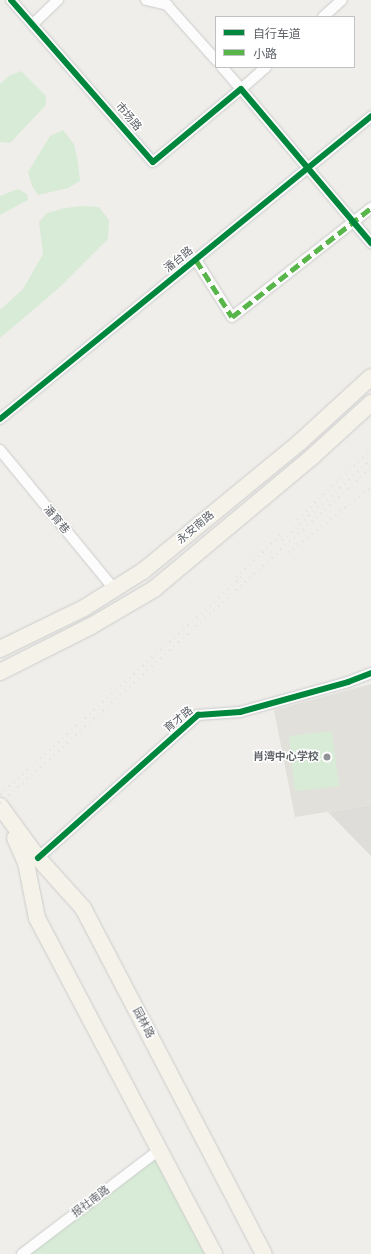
<!DOCTYPE html>
<html>
<head>
<meta charset="utf-8">
<style>
  body { margin:0 }
  #map { position:relative; width:371px; height:1254px; overflow:hidden; background:#efeeea; font-family:Rubik,"Noto Sans SC",sans-serif }
  div>[style] { position:absolute }
  [style*='--x'] { left:calc(var(--x)*1px); top:calc(var(--y)*1px); width:calc(var(--w)*1px); rotate:calc(var(--a)*1deg) }
  .industrial>* { inset:0; background:#dfddda }
  .education>* { inset:0; background:#e2e0da }
  .green>* { inset:0; background:#d8ebd6 }
  .roads { filter:drop-shadow(0 0 1px #cbcccc) drop-shadow(0 0 1px #cbcccc) }
  .minor>* { height:10px; margin:-5px; padding:0 5px; transform-origin:5px; border-radius:5px; background:#fdfcfc }
  .primary>* { height:16px; margin:-8px; padding:0 8px; transform-origin:8px; border-radius:8px; background:#f4f2e9 }
  .rail>* { height:2.5px; margin-top:-1.25px; transform-origin:0; background:repeating-linear-gradient(90deg,#e4e4e4 0 1px,transparent 0 6px) }
  .quiet>* { height:5px; margin-top:-2.5px; transform-origin:0; background:repeating-linear-gradient(90deg,#58b549 0 10px,transparent 0 15px) }
  .cycleway>* { height:6px; margin:-3px; padding:0 3px; transform-origin:3px; border-radius:3px; background:#00873e }
  .dots>* { width:11px; height:11px; translate:-50% -50%; box-sizing:border-box; border:2px solid #fff; border-radius:50% }
  span { translate:-50% -50%; white-space:nowrap; text-align:center; line-height:1.15; -webkit-text-stroke:3px #fff; paint-order:stroke }
  .street-label { font-size:11px; color:#5f6368 }
  .poi-label { font-size:11px; color:#5f6368; font-weight:700 }
  .right { translate:-100% -50%; text-align:right }
  .legend { position:absolute; left:215px; top:16px; width:140px; height:52px; box-sizing:border-box; background:#fff; border:1px solid #bfc1c3; margin:0; padding:5px 7px; list-style:none; font-size:12px; color:#5f6368 }
  .legend li { display:flex; align-items:center; gap:8px; height:20px }
  .legend b { width:20px; border:1px solid #bfc1c3 }
</style>
</head>
<body>
<div id="map">
  <div class="industrial">
    <div style="clip-path:polygon(371px 805px,371px 856px,328px 812px)"></div>
  </div>
  <div class="education">
    <div style="clip-path:polygon(371px 684px,371px 805px,295px 817px,274px 710px)"></div>
  </div>
  <div class="green">
    <div style="clip-path:polygon(21px 71px,46px 96px,46px 105px,10px 143px,0 142px,0 84px,9px 76px)"></div>
    <div style="clip-path:polygon(63px 130px,74px 144px,78px 162px,80px 181px,68px 188px,38px 195px,32px 186px,28px 172px,50px 136px)"></div>
    <div style="clip-path:polygon(18px 189px,27px 194px,28px 200px,0 215px,0 196px)"></div>
    <div style="clip-path:polygon(83px 206px,99px 207px,109px 220px,108px 239px,59px 288px,0 338px,0 310px,23px 289px,43px 254px,39px 222px,47px 213px,65px 208px)"></div>
    <div style="clip-path:polygon(332px 731px,339px 786px,295px 791px,289px 736px)"></div>
    <div style="clip-path:polygon(159px 1150px,214px 1254px,22px 1254px)"></div>
  </div>
  <div class="roads">
    <div class="minor">
      <div style="--x:11;--y:0;--w:215;--a:48.8"></div>
      <div style="--x:153;--y:162;--w:114;--a:-39.7"></div>
      <div style="--x:241;--y:89;--w:202;--a:49.8"></div>
      <div style="--x:146;--y:0;--w:22;--a:13"></div>
      <div style="--x:167;--y:5;--w:74;--a:48.3"></div>
      <div style="--x:323;--y:17;--w:25;--a:-42"></div>
      <div style="--x:33;--y:24;--w:35;--a:-44"></div>
      <div style="--x:222;--y:67;--w:29;--a:49"></div>
      <div style="--x:241;--y:89;--w:33;--a:-41"></div>
      <div style="--x:196;--y:260;--w:67;--a:57.7"></div>
      <div style="--x:232;--y:317;--w:177;--a:-38.1"></div>
      <div style="--x:0;--y:419;--w:479;--a:-39.2"></div>
      <div style="--x:0;--y:450;--w:180;--a:50.6"></div>
      <div style="--x:38;--y:858;--w:215;--a:-41.8"></div>
      <div style="--x:198;--y:715;--w:42;--a:-4.1"></div>
      <div style="--x:240;--y:712;--w:112;--a:-15.5"></div>
      <div style="--x:348;--y:682;--w:25;--a:-21"></div>
      <div style="--x:22;--y:1254;--w:172;--a:-37.2"></div>
    </div>
    <div class="primary">
      <div style="--x:0;--y:649;--w:93;--a:-26"></div>
      <div style="--x:84;--y:608;--w:70;--a:-32.1"></div>
      <div style="--x:143;--y:571;--w:203;--a:-39.4"></div>
      <div style="--x:300;--y:442;--w:96;--a:-42.5"></div>
      <div style="--x:0;--y:672;--w:102;--a:-26.8"></div>
      <div style="--x:91;--y:626;--w:73;--a:-30.4"></div>
      <div style="--x:154;--y:589;--w:207;--a:-39.9"></div>
      <div style="--x:313;--y:456;--w:79;--a:-42.4"></div>
      <div style="--x:0;--y:806;--w:64;--a:53.8"></div>
      <div style="--x:38;--y:858;--w:67;--a:48"></div>
      <div style="--x:83;--y:908;--w:390;--a:62.4"></div>
      <div style="--x:15;--y:838;--w:27;--a:66"></div>
      <div style="--x:26;--y:863;--w:56;--a:78.7"></div>
      <div style="--x:37;--y:918;--w:380;--a:62.2"></div>
    </div>
  </div>
  <div class="rail">
    <div style="--x:297;--y:519;--w:102;--a:-43.4"></div>
    <div style="--x:282;--y:540;--w:120;--a:-42.3"></div>
    <div style="--x:288;--y:552;--w:105;--a:-38.1"></div>
    <div style="--x:236;--y:577;--w:66;--a:-43.8"></div>
    <div style="--x:0;--y:794;--w:329;--a:-42"></div>
    <div style="--x:0;--y:803;--w:500;--a:-42.1"></div>
  </div>
  <div class="quiet">
    <div style="--x:196;--y:260;--w:67;--a:57.7"></div>
    <div style="--x:232;--y:317;--w:177;--a:-38.1"></div>
  </div>
  <div class="cycleway">
    <div style="--x:11;--y:0;--w:215;--a:48.8"></div>
    <div style="--x:153;--y:162;--w:114;--a:-39.7"></div>
    <div style="--x:241;--y:89;--w:202;--a:49.8"></div>
    <div style="--x:0;--y:419;--w:479;--a:-39.2"></div>
    <div style="--x:38;--y:858;--w:215;--a:-41.8"></div>
    <div style="--x:198;--y:715;--w:42;--a:-4.1"></div>
    <div style="--x:240;--y:712;--w:112;--a:-15.5"></div>
    <div style="--x:348;--y:682;--w:25;--a:-21"></div>
  </div>
  <div class="dots">
    <div style="left:327px;top:757px;background:#919496"></div>
  </div>
  <div class="street-label">
    <span style="left:128px;top:117px;rotate:49deg">市场路</span>
    <span style="left:179px;top:260px;rotate:-39deg">潘台路</span>
    <span style="left:56px;top:520px;rotate:50deg">潘育巷</span>
    <span style="left:196px;top:528px;rotate:-40deg">永安南路</span>
    <span style="left:179px;top:720px;rotate:-39deg">育才路</span>
    <span style="left:143px;top:1023px;rotate:62deg">园林路</span>
    <span style="left:91px;top:1202px;rotate:-37deg">报社南路</span>
  </div>
  <div class="poi-label">
    <span class="right" style="left:319px;top:757px">肖湾中心学校</span>
  </div>
  <ul class="legend">
  <li><b style="height:5px;background:#00873e"></b>自行车道</li>
  <li><b style="height:5px;background:#58b549"></b>小路</li>
  </ul>
</div>
</body>
</html>
